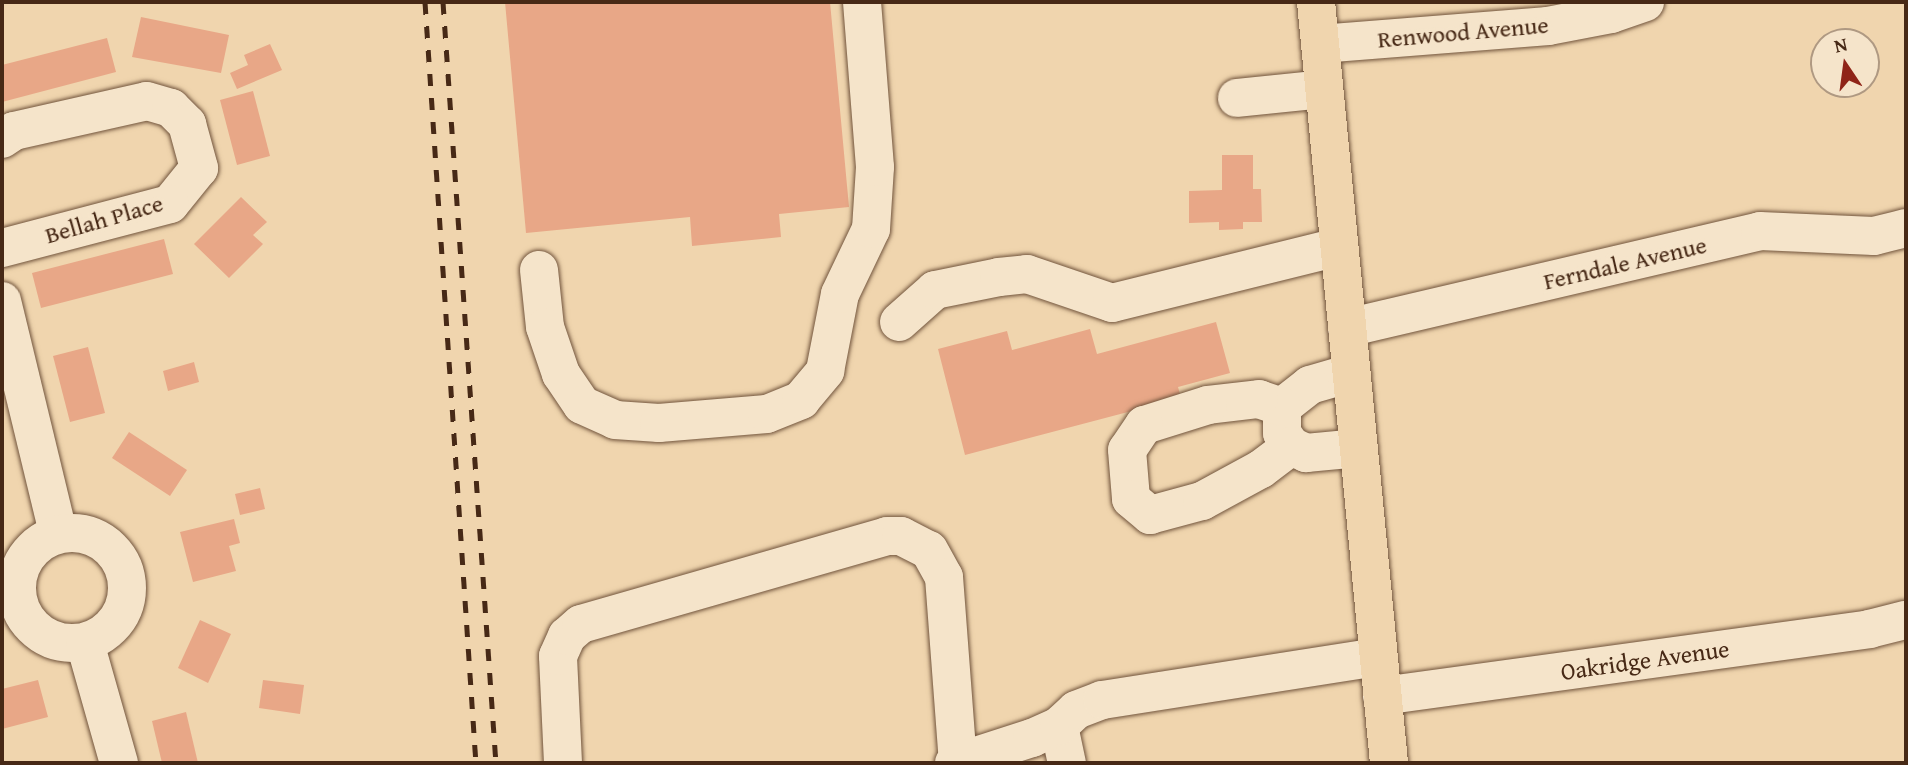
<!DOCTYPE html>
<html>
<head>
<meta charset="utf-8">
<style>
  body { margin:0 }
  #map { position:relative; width:1908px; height:765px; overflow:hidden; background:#f0d5ae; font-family:"Gentium Book Plus",serif }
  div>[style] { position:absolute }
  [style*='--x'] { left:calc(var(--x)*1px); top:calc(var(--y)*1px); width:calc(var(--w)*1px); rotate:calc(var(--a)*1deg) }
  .building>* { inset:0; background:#e8a787 }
  .roads { filter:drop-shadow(0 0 2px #71543c) drop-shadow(0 0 2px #71543c) }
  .minor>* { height:38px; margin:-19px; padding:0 19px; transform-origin:19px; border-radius:19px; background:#f5e4ca }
  .minor>.ring { margin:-19px; padding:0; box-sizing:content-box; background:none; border:38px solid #f5e4ca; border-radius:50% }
  .major>* { height:38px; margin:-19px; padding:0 19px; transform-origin:19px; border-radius:19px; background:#f0d5ae }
  .rail>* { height:5px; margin-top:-2.5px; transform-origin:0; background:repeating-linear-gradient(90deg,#472916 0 12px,transparent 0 24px) }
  span { translate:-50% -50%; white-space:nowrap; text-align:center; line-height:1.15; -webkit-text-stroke:7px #f5e4ca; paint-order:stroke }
  .street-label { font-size:24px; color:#472916 }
  .frame { position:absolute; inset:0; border:4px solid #472916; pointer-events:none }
  .north { position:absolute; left:1810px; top:28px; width:70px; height:70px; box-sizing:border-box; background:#f5e4ca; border:2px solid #af9982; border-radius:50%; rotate:347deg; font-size:19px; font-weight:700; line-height:28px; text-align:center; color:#472916 }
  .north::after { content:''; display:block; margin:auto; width:24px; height:32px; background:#8f2418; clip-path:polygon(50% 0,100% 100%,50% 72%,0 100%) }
</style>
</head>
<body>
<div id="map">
  <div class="building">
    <div style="clip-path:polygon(505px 2px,830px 2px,849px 207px,779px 214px,781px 237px,692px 246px,690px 217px,526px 233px)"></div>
    <div style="clip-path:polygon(141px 17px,229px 35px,221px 73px,132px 57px)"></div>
    <div style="clip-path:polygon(107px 38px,116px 72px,2px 102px,2px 65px)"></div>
    <div style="clip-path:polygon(270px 44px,282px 70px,237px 89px,230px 73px,248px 65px,244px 55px)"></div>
    <div style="clip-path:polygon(253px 91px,270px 156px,237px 165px,220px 100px)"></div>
    <div style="clip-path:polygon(1222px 155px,1253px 155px,1253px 189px,1261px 189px,1262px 222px,1243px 222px,1243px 229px,1219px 230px,1219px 222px,1189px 223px,1189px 191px,1222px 190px)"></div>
    <div style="clip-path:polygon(241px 197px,267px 222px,253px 235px,263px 244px,229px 278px,194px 244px)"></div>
    <div style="clip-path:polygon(164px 239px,173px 274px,41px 308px,32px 273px)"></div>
    <div style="clip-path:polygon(1216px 322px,1230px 373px,1178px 387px,1181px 398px,965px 455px,938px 349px,1007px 331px,1012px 350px,1090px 329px,1097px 354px)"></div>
    <div style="clip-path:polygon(88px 347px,105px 413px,70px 422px,53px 356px)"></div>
    <div style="clip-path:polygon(194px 362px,199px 382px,168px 391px,163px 371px)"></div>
    <div style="clip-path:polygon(129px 432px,187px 470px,170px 496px,112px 458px)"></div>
    <div style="clip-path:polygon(260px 488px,265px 509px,240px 515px,235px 494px)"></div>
    <div style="clip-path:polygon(234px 519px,240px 543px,229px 546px,236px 571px,193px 582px,180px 532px)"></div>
    <div style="clip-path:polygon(200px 620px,231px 634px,208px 683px,178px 668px)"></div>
    <div style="clip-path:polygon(38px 680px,48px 717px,2px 729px,2px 689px)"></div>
    <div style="clip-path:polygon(263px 680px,304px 685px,300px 714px,259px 708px)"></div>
    <div style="clip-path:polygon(186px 712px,198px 763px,162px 763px,152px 721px)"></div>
  </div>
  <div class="roads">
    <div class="minor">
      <div style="--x:1320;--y:44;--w:229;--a:-4.5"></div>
      <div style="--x:1548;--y:26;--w:64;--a:-10.8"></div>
      <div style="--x:1611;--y:14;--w:36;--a:-19"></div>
      <div style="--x:1237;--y:98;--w:87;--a:-5.9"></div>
      <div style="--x:2;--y:139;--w:14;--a:-34"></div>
      <div style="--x:14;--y:131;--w:136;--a:-12.7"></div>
      <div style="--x:147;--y:101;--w:25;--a:16"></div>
      <div style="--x:171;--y:108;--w:23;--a:45"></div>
      <div style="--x:187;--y:124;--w:46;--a:74.7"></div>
      <div style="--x:199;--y:168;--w:46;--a:128.9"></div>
      <div style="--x:170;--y:204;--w:174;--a:165.3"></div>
      <div style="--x:539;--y:270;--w:57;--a:84"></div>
      <div style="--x:545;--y:327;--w:50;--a:71.2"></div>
      <div style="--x:561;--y:374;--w:37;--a:56"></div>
      <div style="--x:582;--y:405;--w:36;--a:24"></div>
      <div style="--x:615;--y:420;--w:44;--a:3.9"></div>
      <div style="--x:659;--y:423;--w:108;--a:-4.8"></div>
      <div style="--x:767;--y:414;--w:37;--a:-22"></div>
      <div style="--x:801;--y:400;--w:38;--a:-50"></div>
      <div style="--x:825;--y:371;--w:78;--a:-79"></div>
      <div style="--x:840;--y:294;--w:72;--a:-64.5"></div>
      <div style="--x:871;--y:229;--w:62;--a:-86.3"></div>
      <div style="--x:875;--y:167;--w:166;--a:-94.5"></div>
      <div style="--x:2;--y:301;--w:239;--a:76.4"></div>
      <div style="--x:899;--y:322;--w:48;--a:-41.6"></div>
      <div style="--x:935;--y:290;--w:65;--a:-11.5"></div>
      <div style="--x:999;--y:277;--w:28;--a:-6"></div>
      <div style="--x:1027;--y:274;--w:90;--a:18.8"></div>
      <div style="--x:1112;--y:303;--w:234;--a:-13.9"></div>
      <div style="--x:1347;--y:328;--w:424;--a:-13.2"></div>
      <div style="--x:1760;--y:231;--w:114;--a:2.5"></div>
      <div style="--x:1874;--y:236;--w:33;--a:-14"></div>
      <div style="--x:1351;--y:373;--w:43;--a:163.7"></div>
      <div style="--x:1310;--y:385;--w:36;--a:142"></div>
      <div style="--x:1282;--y:407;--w:26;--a:90"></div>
      <div style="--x:1282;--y:433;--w:16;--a:55"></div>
      <div style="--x:1291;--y:446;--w:17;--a:25"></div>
      <div style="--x:1306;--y:453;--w:53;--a:-5.4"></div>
      <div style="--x:1282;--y:407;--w:24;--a:-161"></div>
      <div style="--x:1259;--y:399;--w:51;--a:173.3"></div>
      <div style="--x:1208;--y:405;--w:67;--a:162.6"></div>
      <div style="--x:1144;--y:425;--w:30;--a:124"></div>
      <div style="--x:1127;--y:450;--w:49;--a:85.3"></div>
      <div style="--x:1131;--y:499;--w:25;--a:40"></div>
      <div style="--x:1150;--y:515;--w:54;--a:-15.1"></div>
      <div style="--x:1202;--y:501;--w:67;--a:-28.5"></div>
      <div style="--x:1261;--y:469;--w:38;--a:-37"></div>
      <div class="ring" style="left:17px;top:533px;width:72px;height:72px"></div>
      <div style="--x:85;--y:643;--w:125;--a:74.2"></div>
      <div style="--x:1382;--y:696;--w:492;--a:-7.8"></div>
      <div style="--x:1869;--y:629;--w:38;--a:-14"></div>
      <div style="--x:1059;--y:726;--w:38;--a:78"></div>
      <div style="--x:563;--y:763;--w:107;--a:-92.7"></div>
      <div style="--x:558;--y:656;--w:22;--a:-66"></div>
      <div style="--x:567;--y:636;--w:18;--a:-41"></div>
      <div style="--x:581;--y:624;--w:318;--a:-16"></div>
      <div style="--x:887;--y:536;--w:14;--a:0"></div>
      <div style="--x:901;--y:536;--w:31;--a:27"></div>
      <div style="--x:929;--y:550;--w:31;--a:61"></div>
      <div style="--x:944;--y:577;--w:186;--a:85.7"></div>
      <div style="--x:954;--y:763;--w:82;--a:-17.8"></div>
      <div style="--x:1032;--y:738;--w:30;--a:-24"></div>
      <div style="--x:1059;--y:726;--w:23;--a:-43"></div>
      <div style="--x:1076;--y:710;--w:28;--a:-21"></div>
      <div style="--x:1102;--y:700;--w:279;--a:-8.9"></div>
    </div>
    <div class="major">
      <div style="--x:1316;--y:2;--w:764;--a:84.52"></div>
    </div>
  </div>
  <div class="rail">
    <div style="--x:425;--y:2;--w:763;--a:86.17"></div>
    <div style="--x:443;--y:2;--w:763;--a:86.02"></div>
  </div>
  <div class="street-label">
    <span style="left:1463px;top:32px;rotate:-5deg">Renwood Avenue</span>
    <span style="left:104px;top:219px;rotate:-16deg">Bellah Place</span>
    <span style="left:1625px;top:263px;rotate:-13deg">Ferndale Avenue</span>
    <span style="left:1645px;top:660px;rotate:-8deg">Oakridge Avenue</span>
  </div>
  <div class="frame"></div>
  <div class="north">N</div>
</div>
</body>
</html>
